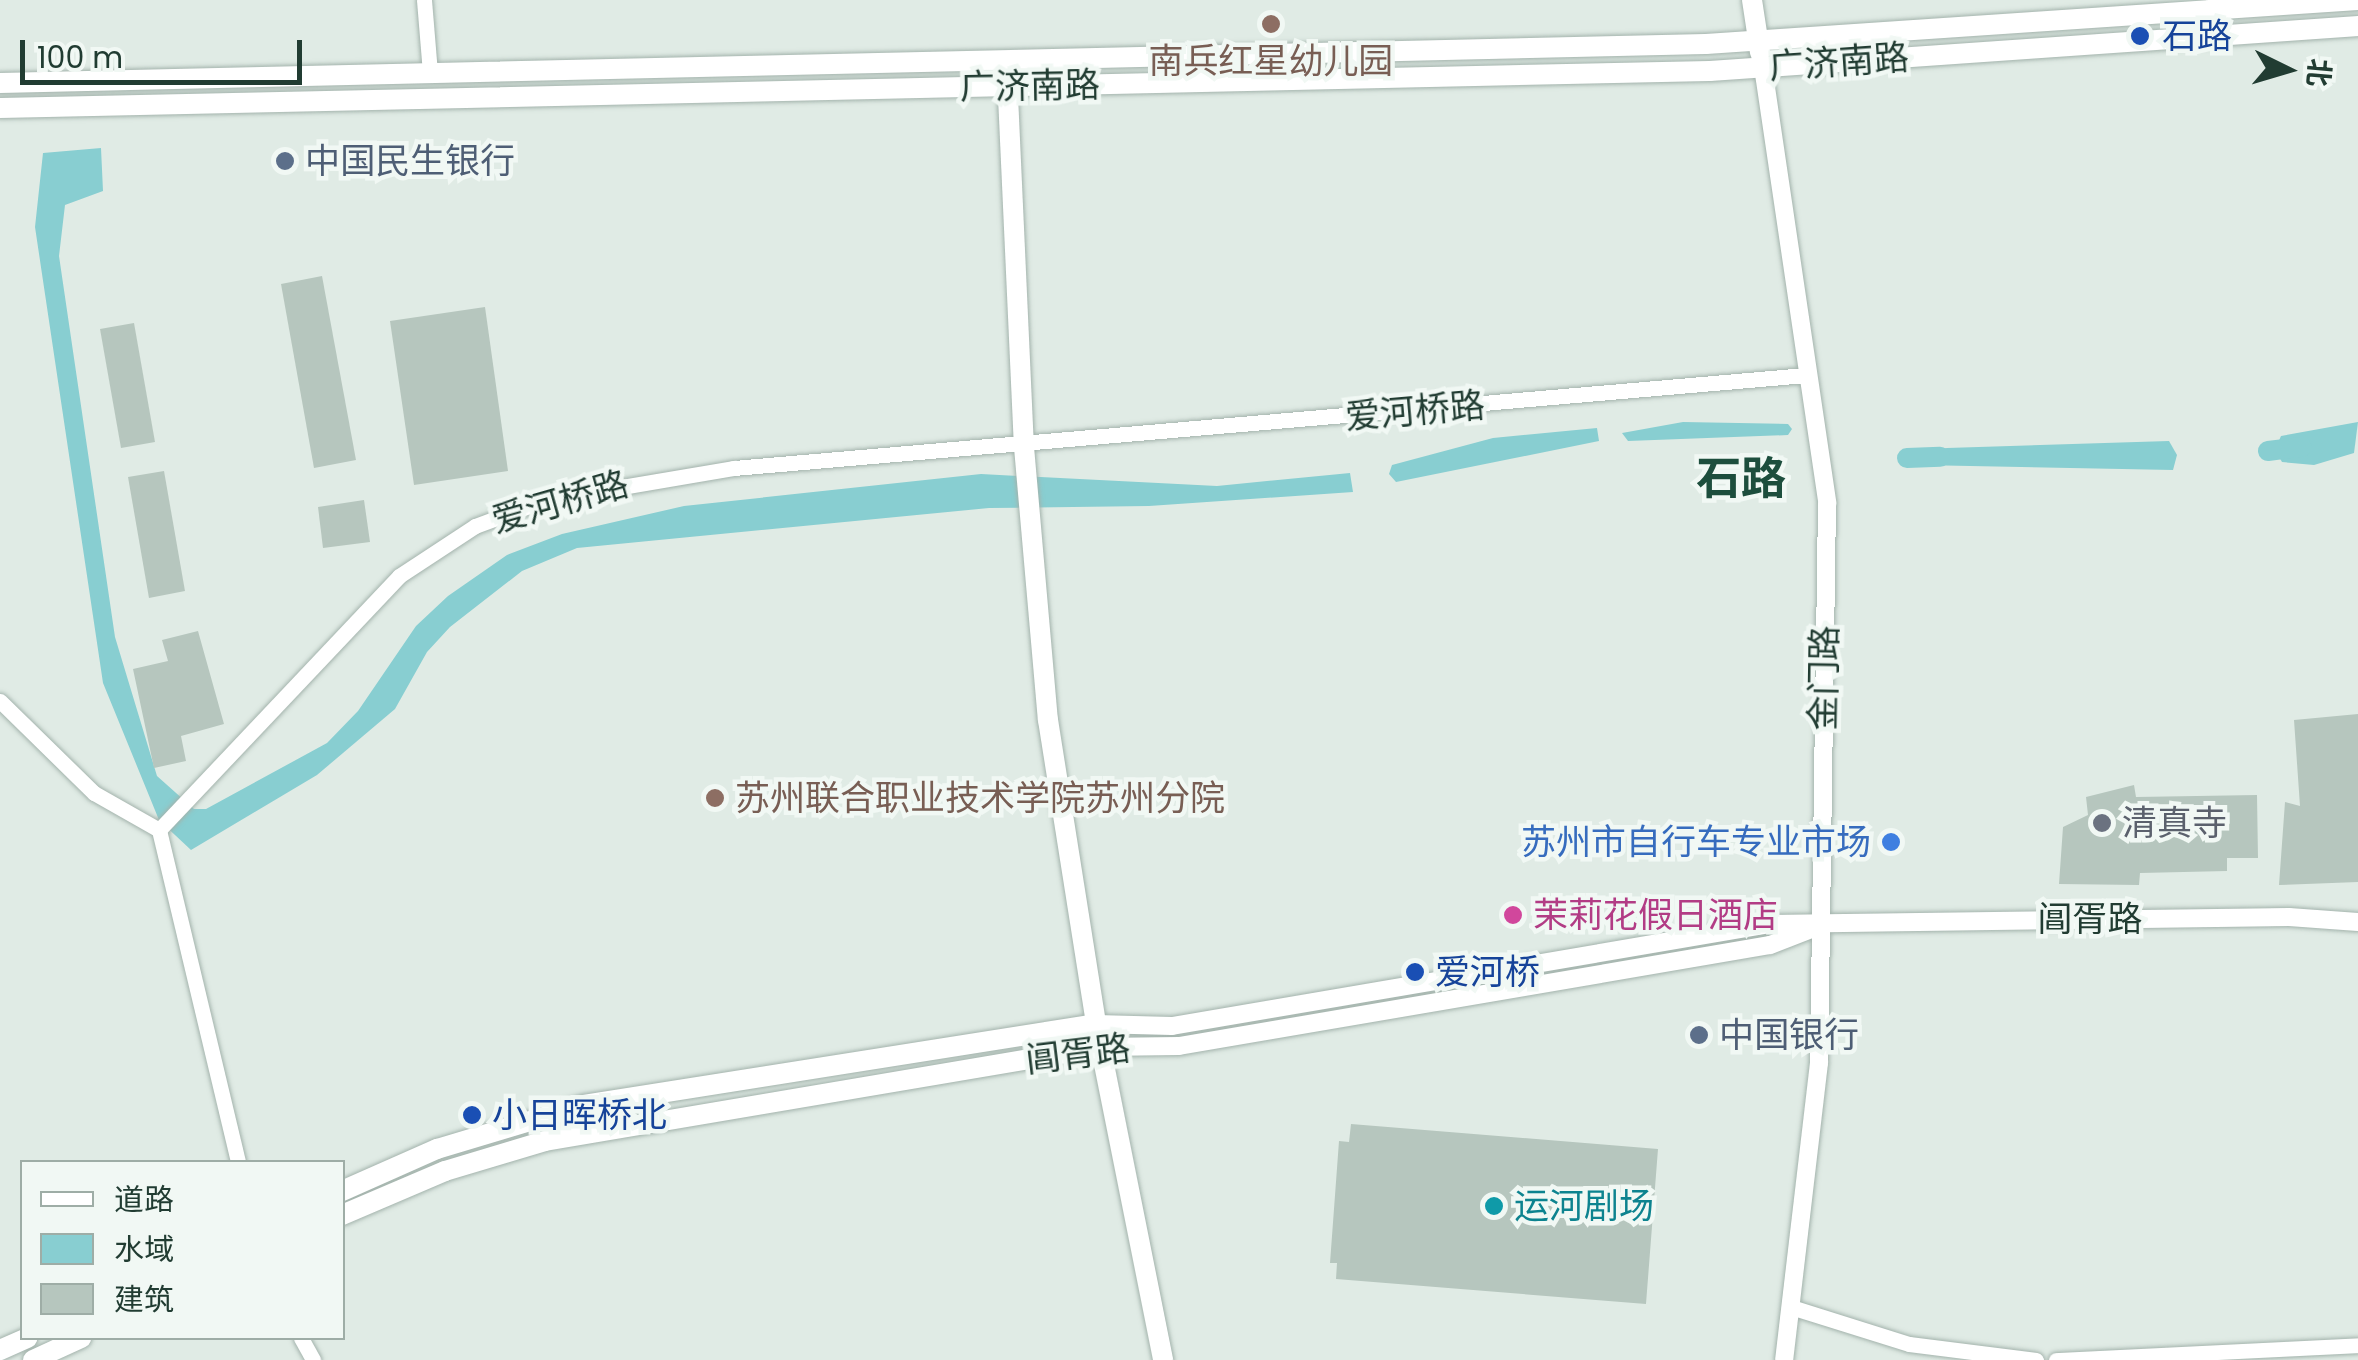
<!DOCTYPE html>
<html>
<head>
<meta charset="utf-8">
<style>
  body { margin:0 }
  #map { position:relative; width:2358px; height:1360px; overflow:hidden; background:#e0ebe5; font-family:Poppins,"Noto Sans SC",sans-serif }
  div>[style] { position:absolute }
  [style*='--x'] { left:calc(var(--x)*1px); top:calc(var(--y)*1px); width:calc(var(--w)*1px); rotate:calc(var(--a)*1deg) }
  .water>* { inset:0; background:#88ced1 }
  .canal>* { height:20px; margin:-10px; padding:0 10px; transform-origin:10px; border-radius:10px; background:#88ced1 }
  .building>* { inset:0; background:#b6c6be }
  .roads { filter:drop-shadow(0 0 2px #a3b3ac) drop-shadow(0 0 2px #a3b3ac) }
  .minor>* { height:15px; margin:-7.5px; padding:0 7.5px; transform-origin:7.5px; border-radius:7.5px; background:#fff }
  .tertiary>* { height:18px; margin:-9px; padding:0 9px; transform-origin:9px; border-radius:9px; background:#fff }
  .secondary>* { height:20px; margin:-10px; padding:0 10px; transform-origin:10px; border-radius:10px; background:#fff }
  .dots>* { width:28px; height:28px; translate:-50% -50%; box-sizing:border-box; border:5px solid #f1f8f4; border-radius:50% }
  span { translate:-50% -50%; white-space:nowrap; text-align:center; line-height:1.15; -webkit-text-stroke:9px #f1f8f4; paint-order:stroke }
  .transit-label { font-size:35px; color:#164399 }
  .left { translate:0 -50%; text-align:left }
  .education-label { font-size:35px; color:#785e54 }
  .street-label { font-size:35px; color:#213c32 }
  .service-label { font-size:35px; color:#4e5e75 }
  .worship-label { font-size:35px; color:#5b616d }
  .shop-label { font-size:35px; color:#366cbe }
  .right { translate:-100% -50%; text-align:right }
  .hotel-label { font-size:35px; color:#b23c85 }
  .culture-label { font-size:35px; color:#0d838f }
  .district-label { font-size:45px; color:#1d4e3d; font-weight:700 }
  .legend { position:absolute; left:20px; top:1160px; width:325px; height:180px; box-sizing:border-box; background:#f1f8f4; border:2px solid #9eada6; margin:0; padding:12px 18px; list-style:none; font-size:30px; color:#213c32 }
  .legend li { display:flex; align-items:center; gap:20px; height:50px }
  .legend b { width:50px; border:2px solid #9eada6 }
  .north { position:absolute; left:2238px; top:20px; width:100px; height:100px; -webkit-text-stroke:8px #f1f8f4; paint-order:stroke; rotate:95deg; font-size:28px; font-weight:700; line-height:40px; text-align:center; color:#213c32 }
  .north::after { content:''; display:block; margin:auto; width:35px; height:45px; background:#213c32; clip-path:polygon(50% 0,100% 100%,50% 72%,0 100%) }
  .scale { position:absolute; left:20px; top:40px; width:282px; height:45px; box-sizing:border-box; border:5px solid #213c32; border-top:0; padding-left:12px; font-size:30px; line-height:35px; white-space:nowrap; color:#213c32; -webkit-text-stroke:8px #f1f8f4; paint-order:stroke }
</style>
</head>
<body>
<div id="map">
  <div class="water">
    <div style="clip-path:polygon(101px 148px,103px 191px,65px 205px,59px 256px,115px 637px,157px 776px,194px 809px,206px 809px,327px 743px,358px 711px,416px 626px,448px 596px,507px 555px,562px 534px,684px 506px,981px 474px,1217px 486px,1350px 473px,1353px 492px,1149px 506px,989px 508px,577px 548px,522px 571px,450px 627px,427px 652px,395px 709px,317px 775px,191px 850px,159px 820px,103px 683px,35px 227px,43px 153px)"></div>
    <div style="clip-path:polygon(1683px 422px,1788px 424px,1792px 429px,1788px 435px,1628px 441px,1622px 433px)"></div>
    <div style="clip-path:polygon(2358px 422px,2354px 453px,2314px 465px,2282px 462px,2275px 450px,2281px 436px)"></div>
    <div style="clip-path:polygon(1597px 428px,1599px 441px,1396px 482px,1389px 474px,1392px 465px,1493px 438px)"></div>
    <div style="clip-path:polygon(2169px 441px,2177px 455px,2173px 470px,1919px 465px,1913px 459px,1918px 451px,1947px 448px)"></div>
  </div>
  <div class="canal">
    <div style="--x:2268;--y:451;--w:34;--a:-7"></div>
    <div style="--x:1907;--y:458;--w:33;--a:-2"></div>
  </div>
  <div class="building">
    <div style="clip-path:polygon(322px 276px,356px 460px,314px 468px,281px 284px)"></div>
    <div style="clip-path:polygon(485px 307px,508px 471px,414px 485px,390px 321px)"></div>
    <div style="clip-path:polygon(134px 323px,155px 442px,121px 448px,100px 329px)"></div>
    <div style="clip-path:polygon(164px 471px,185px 591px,149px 598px,128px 477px)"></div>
    <div style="clip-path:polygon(364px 500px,370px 542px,323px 548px,318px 507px)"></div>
    <div style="clip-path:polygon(198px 631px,224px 724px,181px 736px,186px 761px,154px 768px,133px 669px,168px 661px,162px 640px)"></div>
    <div style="clip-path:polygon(2358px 714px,2358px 882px,2279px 885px,2285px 802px,2300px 806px,2294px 720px)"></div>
    <div style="clip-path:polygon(2134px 785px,2136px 797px,2257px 795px,2258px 858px,2227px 858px,2227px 871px,2140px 873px,2139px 885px,2059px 884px,2063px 827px,2088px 815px,2086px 797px)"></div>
    <div style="clip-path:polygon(1351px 1124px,1658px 1149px,1646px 1304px,1336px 1279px,1337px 1263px,1330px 1263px,1339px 1141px,1349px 1142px)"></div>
  </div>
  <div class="roads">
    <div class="minor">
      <div style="--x:424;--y:0;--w:73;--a:85.3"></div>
      <div style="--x:0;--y:701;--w:132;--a:44.4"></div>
      <div style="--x:94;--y:793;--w:75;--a:29.6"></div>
      <div style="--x:159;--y:830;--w:341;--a:76.6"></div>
      <div style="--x:159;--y:830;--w:349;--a:-46.6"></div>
      <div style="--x:399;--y:576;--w:91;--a:-33.3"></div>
      <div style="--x:475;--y:526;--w:75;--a:-20.4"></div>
      <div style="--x:545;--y:500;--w:192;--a:-9.6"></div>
      <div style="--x:734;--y:468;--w:1076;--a:-4.96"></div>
      <div style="--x:1791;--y:1307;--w:124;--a:17.4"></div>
      <div style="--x:1909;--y:1344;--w:128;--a:7.2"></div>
      <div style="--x:301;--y:1338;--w:25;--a:61"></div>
      <div style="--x:2056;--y:1360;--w:302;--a:-2.8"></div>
    </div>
    <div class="tertiary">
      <div style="--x:1763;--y:67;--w:441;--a:81.6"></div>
      <div style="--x:1827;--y:503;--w:560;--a:90.82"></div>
      <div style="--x:1819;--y:1063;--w:299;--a:96.7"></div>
      <div style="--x:1096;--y:1024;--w:76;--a:1.5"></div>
      <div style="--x:1172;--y:1026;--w:607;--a:-9.68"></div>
      <div style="--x:1770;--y:924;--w:519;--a:-0.77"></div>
      <div style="--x:2289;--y:917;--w:69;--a:4.1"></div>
      <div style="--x:1101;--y:1047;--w:78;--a:-0.7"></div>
      <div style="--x:1179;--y:1046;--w:600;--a:-9.7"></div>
      <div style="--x:1770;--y:945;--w:44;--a:-21.3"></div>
    </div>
    <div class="secondary">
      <div style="--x:1752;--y:0;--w:53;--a:81.3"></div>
      <div style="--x:1007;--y:74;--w:373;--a:87.4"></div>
      <div style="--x:1024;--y:447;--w:274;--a:85"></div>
      <div style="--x:1048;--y:720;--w:308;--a:81"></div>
      <div style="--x:1096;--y:1024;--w:343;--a:78.7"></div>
      <div style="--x:0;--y:83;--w:1706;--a:-1.31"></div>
      <div style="--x:1706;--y:44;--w:653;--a:-3.86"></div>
      <div style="--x:0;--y:108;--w:1710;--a:-1.24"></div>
      <div style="--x:1710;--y:71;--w:650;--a:-3.97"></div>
      <div style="--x:342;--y:1191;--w:104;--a:-23.9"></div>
      <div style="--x:437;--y:1149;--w:153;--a:-16.7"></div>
      <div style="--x:584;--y:1105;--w:518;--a:-8.99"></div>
      <div style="--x:342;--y:1215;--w:112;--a:-23.1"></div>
      <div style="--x:445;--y:1171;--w:104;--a:-16.7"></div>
      <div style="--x:545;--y:1141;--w:564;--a:-9.6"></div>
      <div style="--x:0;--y:1350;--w:30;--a:-24"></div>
      <div style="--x:33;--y:1360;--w:53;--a:-24.6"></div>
    </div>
  </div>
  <div class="dots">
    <div style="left:1271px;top:24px;background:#8d6e63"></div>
    <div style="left:2140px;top:36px;background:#1a4fb4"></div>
    <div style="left:285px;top:161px;background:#5c6f8a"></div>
    <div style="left:715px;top:798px;background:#8d6e63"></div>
    <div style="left:2102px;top:823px;background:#6b7280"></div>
    <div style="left:1891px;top:842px;background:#3f7fe0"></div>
    <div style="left:1513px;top:915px;background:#d1479c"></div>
    <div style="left:1415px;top:972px;background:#1a4fb4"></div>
    <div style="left:1699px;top:1035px;background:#5c6f8a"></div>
    <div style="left:472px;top:1115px;background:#1a4fb4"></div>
    <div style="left:1494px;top:1206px;background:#0f9aa8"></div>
  </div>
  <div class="transit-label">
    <span class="left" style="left:2162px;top:36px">石路</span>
    <span class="left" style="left:1435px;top:972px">爱河桥</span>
    <span class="left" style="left:492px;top:1115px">小日晖桥北</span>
  </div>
  <div class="education-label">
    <span style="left:1271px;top:61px">南兵红星幼儿园</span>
    <span class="left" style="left:735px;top:798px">苏州联合职业技术学院苏州分院</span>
  </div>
  <div class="street-label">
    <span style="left:1839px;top:62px;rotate:-4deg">广济南路</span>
    <span style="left:1030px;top:86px;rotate:-1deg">广济南路</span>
    <span style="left:1415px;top:411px;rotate:-5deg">爱河桥路</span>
    <span style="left:560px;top:502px;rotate:-16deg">爱河桥路</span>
    <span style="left:1824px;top:678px;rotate:-89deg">金门路</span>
    <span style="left:2090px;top:919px">阊胥路</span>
    <span style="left:1078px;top:1054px;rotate:-7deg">阊胥路</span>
  </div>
  <div class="service-label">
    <span class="left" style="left:305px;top:161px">中国民生银行</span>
    <span class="left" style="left:1719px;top:1035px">中国银行</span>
  </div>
  <div class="worship-label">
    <span class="left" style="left:2122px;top:823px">清真寺</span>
  </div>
  <div class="shop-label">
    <span class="right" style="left:1871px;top:842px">苏州市自行车专业市场</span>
  </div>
  <div class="hotel-label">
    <span class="left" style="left:1533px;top:915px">茉莉花假日酒店</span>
  </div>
  <div class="culture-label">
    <span class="left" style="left:1514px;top:1206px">运河剧场</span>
  </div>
  <div class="district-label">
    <span style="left:1741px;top:479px">石路</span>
  </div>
  <ul class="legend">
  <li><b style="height:12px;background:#fff"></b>道路</li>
  <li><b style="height:28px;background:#88ced1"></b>水域</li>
  <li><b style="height:28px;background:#b6c6be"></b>建筑</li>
  </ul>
  <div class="north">北</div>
  <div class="scale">100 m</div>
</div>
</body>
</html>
